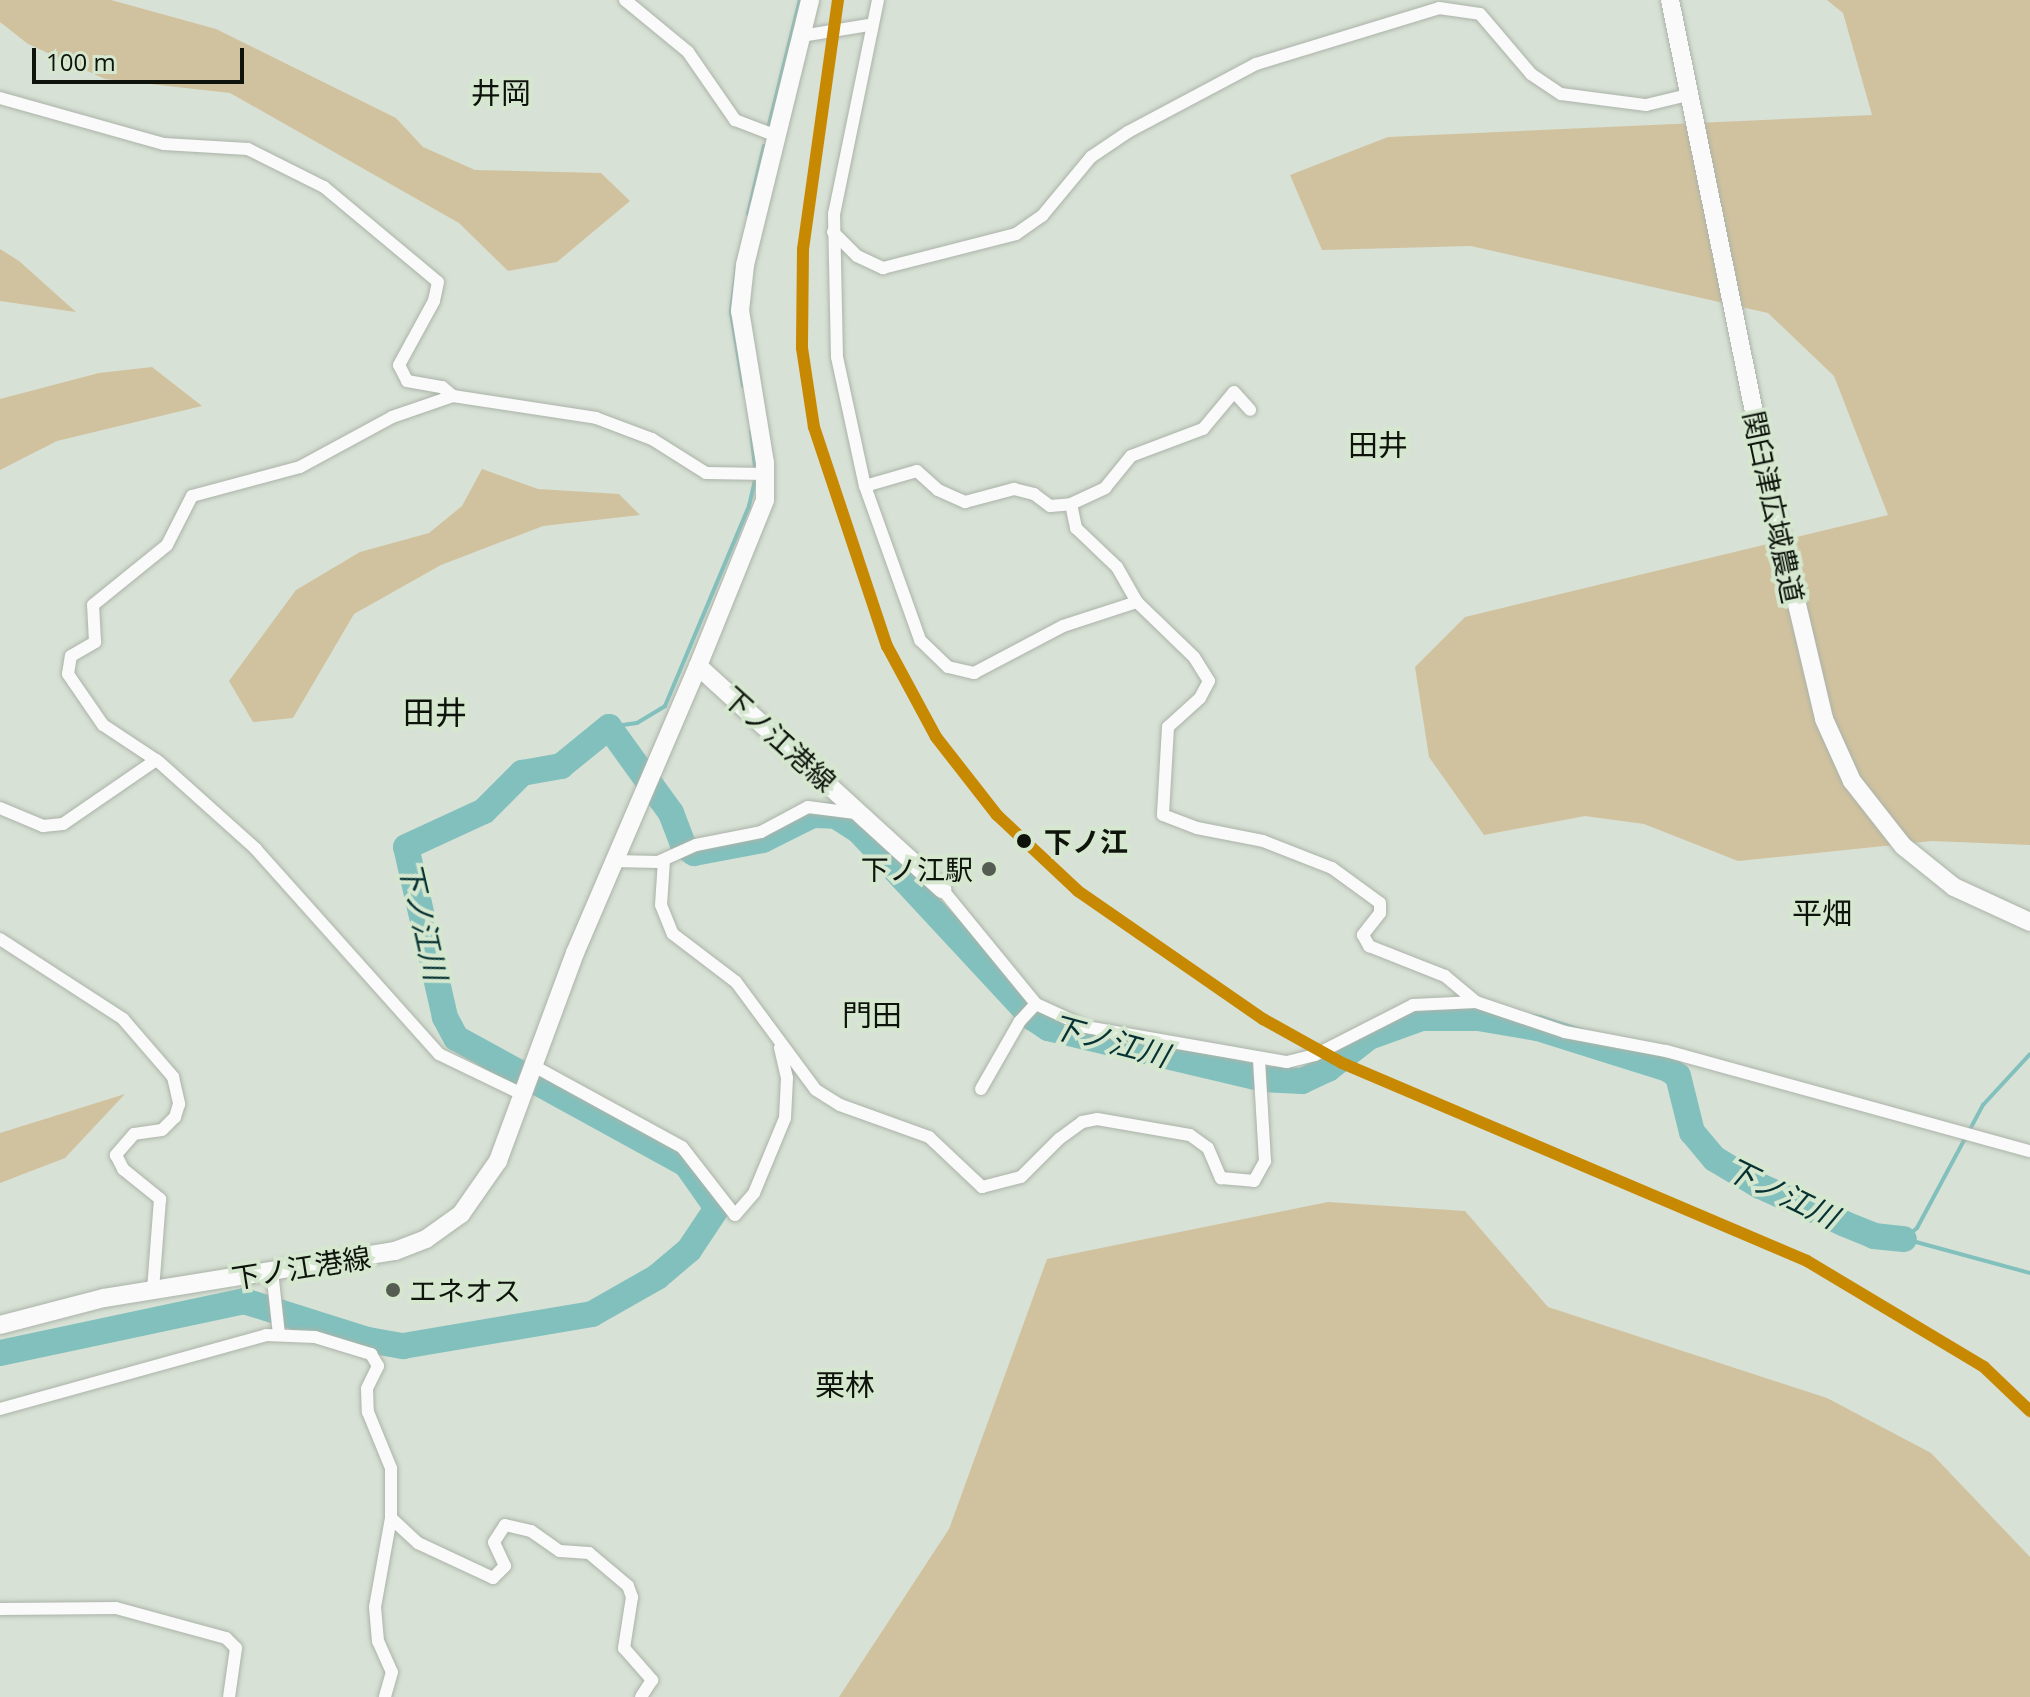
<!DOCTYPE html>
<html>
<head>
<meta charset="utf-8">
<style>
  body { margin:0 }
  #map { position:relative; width:2030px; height:1697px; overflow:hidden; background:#d8e1d5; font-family:"Open Sans","Noto Sans JP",sans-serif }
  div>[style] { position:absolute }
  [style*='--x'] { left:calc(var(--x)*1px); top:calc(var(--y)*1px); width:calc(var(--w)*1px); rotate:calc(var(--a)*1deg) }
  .forest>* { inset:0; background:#d1c29f }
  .stream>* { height:4px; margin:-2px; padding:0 2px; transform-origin:2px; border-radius:2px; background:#82c0bd }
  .river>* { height:26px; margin:-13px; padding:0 13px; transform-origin:13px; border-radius:13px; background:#82c0bd }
  .roads { filter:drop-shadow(0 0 2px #abb3a9) drop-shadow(0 0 2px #abb3a9) }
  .street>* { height:12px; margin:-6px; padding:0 6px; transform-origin:6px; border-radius:6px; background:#f9faf9 }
  .secondary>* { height:18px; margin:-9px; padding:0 9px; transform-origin:9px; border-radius:9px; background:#f9faf9 }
  .rail-1>* { height:12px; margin:-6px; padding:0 6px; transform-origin:6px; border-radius:6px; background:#c88902 }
  .dots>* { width:22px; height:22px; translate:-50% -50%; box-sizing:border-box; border:4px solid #d5e7cf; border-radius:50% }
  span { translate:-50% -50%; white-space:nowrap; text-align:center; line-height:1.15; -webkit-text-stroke:8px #d5e7cf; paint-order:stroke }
  .street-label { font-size:28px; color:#0e140c }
  .stop-label { font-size:28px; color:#0e140c; font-weight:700 }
  .left { translate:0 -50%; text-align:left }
  .poi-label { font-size:28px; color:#0e140c }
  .right { translate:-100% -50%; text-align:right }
  .neighbourhood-label { font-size:30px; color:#0e140c }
  .water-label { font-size:30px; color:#073233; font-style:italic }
  .quarter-label { font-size:32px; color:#0e140c }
  .scale { position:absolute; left:32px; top:48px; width:212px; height:36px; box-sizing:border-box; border:4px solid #0e140c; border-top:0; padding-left:10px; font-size:24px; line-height:28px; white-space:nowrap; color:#0e140c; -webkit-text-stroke:6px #d5e7cf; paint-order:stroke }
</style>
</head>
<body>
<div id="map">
  <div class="forest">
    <div style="clip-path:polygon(0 0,111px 0,216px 29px,396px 118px,423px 147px,475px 170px,601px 173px,630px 201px,557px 262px,508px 271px,459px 223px,230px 93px,105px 79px,28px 44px,0 22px)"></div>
    <div style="clip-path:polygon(1827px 0,2030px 0,2030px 845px,1932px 841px,1738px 861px,1644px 824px,1585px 816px,1484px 835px,1429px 757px,1415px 667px,1465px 617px,1888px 515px,1834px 376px,1768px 313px,1471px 246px,1322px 250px,1290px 175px,1388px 137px,1872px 115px,1843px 13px)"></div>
    <div style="clip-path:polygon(0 249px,19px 261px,76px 312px,0 301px)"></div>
    <div style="clip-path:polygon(152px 367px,202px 406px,57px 441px,0 470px,0 399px,99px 373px)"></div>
    <div style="clip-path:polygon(482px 469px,538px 489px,619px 494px,640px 515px,543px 526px,441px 565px,354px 614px,293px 718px,253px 722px,229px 681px,296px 590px,360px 552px,429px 533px,462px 506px)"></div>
    <div style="clip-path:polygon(125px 1094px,65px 1158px,0 1183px,0 1133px)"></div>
    <div style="clip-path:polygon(1328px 1202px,1465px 1211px,1548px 1307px,1827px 1398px,1931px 1453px,2030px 1557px,2030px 1697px,839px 1697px,949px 1529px,1047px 1259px)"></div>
  </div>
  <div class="stream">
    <div style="--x:768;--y:129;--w:133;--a:-76.1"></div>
    <div style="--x:748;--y:214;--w:70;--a:-76.8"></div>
    <div style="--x:737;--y:265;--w:47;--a:97.3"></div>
    <div style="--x:731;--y:312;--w:75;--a:80.8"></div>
    <div style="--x:609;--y:727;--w:28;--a:-8"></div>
    <div style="--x:637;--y:723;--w:33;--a:-31"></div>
    <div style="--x:665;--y:706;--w:217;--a:-67.2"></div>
    <div style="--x:749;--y:506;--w:31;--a:-77"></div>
    <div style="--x:756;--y:476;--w:45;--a:-96.3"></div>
    <div style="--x:1904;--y:1239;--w:17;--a:-40"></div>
    <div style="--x:1917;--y:1228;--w:140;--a:-61.8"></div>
    <div style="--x:1983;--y:1105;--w:69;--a:-47.3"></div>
    <div style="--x:1905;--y:1239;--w:130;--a:15.2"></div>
  </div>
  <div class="river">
    <div style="--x:0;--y:1353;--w:249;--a:-12"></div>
    <div style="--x:244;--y:1301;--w:130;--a:17.5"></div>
    <div style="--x:368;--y:1340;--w:36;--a:10"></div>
    <div style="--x:403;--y:1346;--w:192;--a:-9.6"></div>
    <div style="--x:592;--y:1314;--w:75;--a:-29.6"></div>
    <div style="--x:657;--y:1277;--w:42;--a:-40.2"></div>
    <div style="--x:689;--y:1250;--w:50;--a:-56.3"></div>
    <div style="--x:717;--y:1208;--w:54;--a:-125.2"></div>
    <div style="--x:686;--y:1164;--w:262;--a:-151.3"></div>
    <div style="--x:456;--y:1038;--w:24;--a:-118"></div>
    <div style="--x:445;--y:1017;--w:174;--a:-102.9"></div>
    <div style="--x:406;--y:847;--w:86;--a:-24.8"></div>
    <div style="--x:484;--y:811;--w:54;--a:-45"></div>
    <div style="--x:522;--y:773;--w:40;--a:-10"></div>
    <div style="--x:561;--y:766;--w:62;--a:-39.1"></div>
    <div style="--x:609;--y:727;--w:106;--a:54.2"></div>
    <div style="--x:671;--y:813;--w:34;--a:69"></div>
    <div style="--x:683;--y:845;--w:14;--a:36"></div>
    <div style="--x:694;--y:853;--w:70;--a:-10.7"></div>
    <div style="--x:763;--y:840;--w:56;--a:-26.6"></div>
    <div style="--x:813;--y:815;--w:23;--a:2"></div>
    <div style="--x:836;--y:816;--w:27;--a:33"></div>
    <div style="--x:859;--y:831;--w:255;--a:47.1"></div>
    <div style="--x:1033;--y:1018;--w:18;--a:34"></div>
    <div style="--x:1048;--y:1028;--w:221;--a:13.3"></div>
    <div style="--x:1263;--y:1079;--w:39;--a:3"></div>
    <div style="--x:1302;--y:1081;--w:29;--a:-25"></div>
    <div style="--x:1328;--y:1069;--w:52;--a:-38"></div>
    <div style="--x:1369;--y:1037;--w:56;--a:-19.7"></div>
    <div style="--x:1422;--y:1018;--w:56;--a:0"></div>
    <div style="--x:1478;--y:1018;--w:61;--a:9.5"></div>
    <div style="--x:1538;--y:1028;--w:136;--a:17.5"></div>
    <div style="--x:1668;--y:1069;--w:12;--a:35"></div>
    <div style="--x:1678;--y:1076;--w:58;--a:76"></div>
    <div style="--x:1692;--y:1132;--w:35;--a:50"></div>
    <div style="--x:1715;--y:1159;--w:52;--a:31"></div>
    <div style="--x:1760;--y:1186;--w:93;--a:24.1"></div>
    <div style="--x:1845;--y:1224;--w:31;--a:22"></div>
    <div style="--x:1874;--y:1236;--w:30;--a:6"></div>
  </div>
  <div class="roads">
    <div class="street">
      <div style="--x:625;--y:0;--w:82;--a:39.5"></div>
      <div style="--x:688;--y:52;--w:83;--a:55.3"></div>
      <div style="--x:735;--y:120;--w:45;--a:20.9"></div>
      <div style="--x:878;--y:0;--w:218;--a:101.6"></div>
      <div style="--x:834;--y:214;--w:143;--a:88.8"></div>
      <div style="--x:837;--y:357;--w:132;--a:77.8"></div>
      <div style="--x:865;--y:486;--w:164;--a:70.3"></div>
      <div style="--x:920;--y:640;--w:39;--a:44"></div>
      <div style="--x:948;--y:667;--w:27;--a:13"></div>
      <div style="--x:974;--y:673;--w:101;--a:-27.8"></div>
      <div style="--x:1063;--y:626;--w:78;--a:-18"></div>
      <div style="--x:1137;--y:602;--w:79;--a:44"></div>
      <div style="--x:1194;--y:657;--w:28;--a:58"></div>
      <div style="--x:1209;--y:681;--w:19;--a:118"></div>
      <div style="--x:1200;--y:698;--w:43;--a:137.8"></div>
      <div style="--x:1168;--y:727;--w:88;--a:93.3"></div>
      <div style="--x:1163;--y:815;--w:36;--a:21"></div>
      <div style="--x:1197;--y:828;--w:67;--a:11.1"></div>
      <div style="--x:1263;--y:841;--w:74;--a:21.4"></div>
      <div style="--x:1332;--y:868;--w:59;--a:36.1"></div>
      <div style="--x:1380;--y:903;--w:10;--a:90"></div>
      <div style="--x:1380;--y:913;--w:28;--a:128"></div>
      <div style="--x:1363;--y:935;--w:13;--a:61"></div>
      <div style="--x:1369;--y:946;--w:82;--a:21.5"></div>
      <div style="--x:1445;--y:976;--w:40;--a:40"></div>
      <div style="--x:801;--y:36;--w:69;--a:-9.2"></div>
      <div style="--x:0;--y:98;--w:170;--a:15.7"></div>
      <div style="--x:164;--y:144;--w:84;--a:3.4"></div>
      <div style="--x:248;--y:149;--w:85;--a:26.6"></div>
      <div style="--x:324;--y:187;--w:148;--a:39.8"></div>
      <div style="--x:438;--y:282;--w:19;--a:102"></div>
      <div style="--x:434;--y:301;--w:73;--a:118.7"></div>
      <div style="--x:399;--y:365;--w:18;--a:63"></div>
      <div style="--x:407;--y:381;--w:36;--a:10"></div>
      <div style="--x:442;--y:387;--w:14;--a:39"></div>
      <div style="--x:833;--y:232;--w:34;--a:45"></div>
      <div style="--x:857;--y:256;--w:29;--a:25"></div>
      <div style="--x:883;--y:268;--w:137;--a:-14.3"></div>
      <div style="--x:1016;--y:234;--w:32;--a:-35"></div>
      <div style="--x:1042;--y:216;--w:77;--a:-50.3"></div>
      <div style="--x:1091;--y:157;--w:45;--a:-34"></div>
      <div style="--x:1128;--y:132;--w:145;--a:-28"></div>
      <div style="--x:1256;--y:64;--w:191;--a:-17"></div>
      <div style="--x:1439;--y:8;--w:41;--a:8.3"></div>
      <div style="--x:1480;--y:14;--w:79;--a:49.6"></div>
      <div style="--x:1531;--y:74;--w:36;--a:34"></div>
      <div style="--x:1561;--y:94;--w:86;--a:7.4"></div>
      <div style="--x:1646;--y:105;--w:43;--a:-13.4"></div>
      <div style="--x:865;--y:486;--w:54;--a:-16.1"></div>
      <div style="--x:917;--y:471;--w:28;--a:42"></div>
      <div style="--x:938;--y:490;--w:30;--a:24"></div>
      <div style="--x:965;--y:502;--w:51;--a:-14.9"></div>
      <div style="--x:1014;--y:489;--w:21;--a:14"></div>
      <div style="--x:1034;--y:494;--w:20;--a:37"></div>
      <div style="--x:1050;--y:506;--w:21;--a:-5"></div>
      <div style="--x:1071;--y:504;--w:38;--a:-25"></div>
      <div style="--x:1105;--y:488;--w:41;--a:-50.9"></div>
      <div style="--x:1131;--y:456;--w:77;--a:-20.6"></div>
      <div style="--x:1203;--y:429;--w:48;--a:-50"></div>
      <div style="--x:1234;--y:392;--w:24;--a:48"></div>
      <div style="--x:1071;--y:504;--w:25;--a:78"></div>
      <div style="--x:1076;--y:528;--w:57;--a:43.6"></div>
      <div style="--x:1117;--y:567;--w:40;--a:60.3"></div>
      <div style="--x:0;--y:808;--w:47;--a:22.7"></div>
      <div style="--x:43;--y:826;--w:20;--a:-6"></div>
      <div style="--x:63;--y:824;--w:113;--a:-34.5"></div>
      <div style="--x:664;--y:860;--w:45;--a:93.8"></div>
      <div style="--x:661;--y:905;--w:31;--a:68"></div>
      <div style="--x:673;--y:934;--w:79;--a:37.3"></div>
      <div style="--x:736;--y:982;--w:134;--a:53.5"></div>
      <div style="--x:816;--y:1090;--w:28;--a:32"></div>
      <div style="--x:840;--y:1105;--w:95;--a:19.8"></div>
      <div style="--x:929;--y:1137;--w:73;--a:43.3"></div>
      <div style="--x:982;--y:1187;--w:40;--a:-14.4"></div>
      <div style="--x:1021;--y:1177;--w:54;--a:-45"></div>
      <div style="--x:1059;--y:1139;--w:29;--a:-36"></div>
      <div style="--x:1082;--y:1122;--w:15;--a:-11"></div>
      <div style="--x:1097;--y:1119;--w:94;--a:9.8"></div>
      <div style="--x:1190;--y:1135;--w:22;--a:36"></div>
      <div style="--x:1208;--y:1148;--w:33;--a:67"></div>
      <div style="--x:1221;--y:1178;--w:33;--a:5"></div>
      <div style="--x:1254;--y:1181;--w:23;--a:-61"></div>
      <div style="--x:1265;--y:1161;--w:100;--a:-93.4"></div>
      <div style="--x:614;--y:861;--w:44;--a:1.3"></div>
      <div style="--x:658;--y:862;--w:42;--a:-24.1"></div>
      <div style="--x:696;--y:845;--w:66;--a:-11.3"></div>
      <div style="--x:761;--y:832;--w:53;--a:-28"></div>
      <div style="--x:808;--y:807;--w:46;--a:7.4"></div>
      <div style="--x:942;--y:889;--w:149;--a:50.7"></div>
      <div style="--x:1036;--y:1004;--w:55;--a:24.7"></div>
      <div style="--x:1086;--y:1027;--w:204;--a:9.9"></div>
      <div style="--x:1287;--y:1062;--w:29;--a:-14"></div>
      <div style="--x:1315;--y:1055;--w:110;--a:-27"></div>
      <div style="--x:1413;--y:1005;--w:63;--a:-2.7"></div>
      <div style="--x:1476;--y:1002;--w:94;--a:18.6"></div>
      <div style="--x:1565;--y:1032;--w:103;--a:10.7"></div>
      <div style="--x:1666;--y:1051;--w:377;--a:15.4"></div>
      <div style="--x:0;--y:939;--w:147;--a:33"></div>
      <div style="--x:123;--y:1019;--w:77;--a:49.2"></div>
      <div style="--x:173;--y:1077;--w:28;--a:77"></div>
      <div style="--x:179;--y:1104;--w:14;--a:107"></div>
      <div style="--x:175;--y:1117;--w:18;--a:135"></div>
      <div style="--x:162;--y:1130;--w:28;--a:172"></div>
      <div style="--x:134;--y:1134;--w:28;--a:131"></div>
      <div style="--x:116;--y:1155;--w:16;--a:63"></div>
      <div style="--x:123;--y:1169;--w:48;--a:39"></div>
      <div style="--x:160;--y:1199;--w:92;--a:94.4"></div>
      <div style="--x:532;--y:1065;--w:171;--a:28.7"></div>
      <div style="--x:682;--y:1147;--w:86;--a:52.1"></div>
      <div style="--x:735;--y:1215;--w:29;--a:-49"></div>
      <div style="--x:754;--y:1193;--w:81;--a:-67.5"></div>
      <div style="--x:785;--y:1118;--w:40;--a:-87.1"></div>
      <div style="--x:787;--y:1078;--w:31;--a:-103"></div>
      <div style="--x:981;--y:1089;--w:78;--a:-60.2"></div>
      <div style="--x:1020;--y:1021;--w:23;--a:-47"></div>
      <div style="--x:522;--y:1094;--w:92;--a:-154.3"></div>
      <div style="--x:439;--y:1054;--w:275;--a:-131.8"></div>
      <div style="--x:256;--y:849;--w:130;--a:-138.1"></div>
      <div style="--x:159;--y:762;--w:67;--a:-146.5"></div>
      <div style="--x:103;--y:725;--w:62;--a:-124.5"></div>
      <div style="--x:68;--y:674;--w:18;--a:-81"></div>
      <div style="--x:71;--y:656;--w:28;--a:-30"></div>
      <div style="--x:95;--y:642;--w:37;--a:-93"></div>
      <div style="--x:93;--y:605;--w:95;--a:-39"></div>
      <div style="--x:167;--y:545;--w:55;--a:-63"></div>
      <div style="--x:192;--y:496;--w:112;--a:-15"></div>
      <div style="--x:300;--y:467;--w:105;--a:-28.5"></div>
      <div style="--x:392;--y:417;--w:65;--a:-19"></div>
      <div style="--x:453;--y:396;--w:145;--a:8.7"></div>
      <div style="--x:596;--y:418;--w:60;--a:20.6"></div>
      <div style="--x:652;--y:439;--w:64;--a:32.2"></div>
      <div style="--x:706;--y:473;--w:61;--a:0.9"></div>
      <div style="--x:272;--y:1271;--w:63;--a:83.7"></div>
      <div style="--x:0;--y:1409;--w:276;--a:-15.5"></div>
      <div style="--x:266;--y:1335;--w:49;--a:2.3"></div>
      <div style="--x:315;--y:1337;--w:59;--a:16.9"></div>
      <div style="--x:371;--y:1354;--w:14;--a:60"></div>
      <div style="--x:378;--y:1366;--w:25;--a:116"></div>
      <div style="--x:367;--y:1389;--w:23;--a:88"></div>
      <div style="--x:368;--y:1412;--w:61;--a:67.7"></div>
      <div style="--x:391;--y:1468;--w:50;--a:90"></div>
      <div style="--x:391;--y:1518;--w:90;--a:100.2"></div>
      <div style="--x:375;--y:1607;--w:34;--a:85"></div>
      <div style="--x:378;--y:1641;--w:34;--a:66"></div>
      <div style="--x:392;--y:1672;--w:26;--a:106"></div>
      <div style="--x:391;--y:1518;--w:37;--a:43"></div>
      <div style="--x:418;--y:1543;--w:83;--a:25"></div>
      <div style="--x:493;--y:1578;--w:17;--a:-45"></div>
      <div style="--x:505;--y:1566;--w:26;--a:-115"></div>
      <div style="--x:494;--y:1542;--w:20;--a:-57"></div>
      <div style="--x:505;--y:1525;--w:27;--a:13"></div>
      <div style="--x:531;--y:1531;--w:35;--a:35"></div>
      <div style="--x:560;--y:1551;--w:29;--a:4"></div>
      <div style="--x:589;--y:1553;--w:51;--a:40.2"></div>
      <div style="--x:628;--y:1586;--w:12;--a:70"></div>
      <div style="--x:632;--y:1597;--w:52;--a:98.9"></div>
      <div style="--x:624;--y:1648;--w:43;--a:48.8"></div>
      <div style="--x:652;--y:1680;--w:20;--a:123"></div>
      <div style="--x:0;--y:1609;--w:116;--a:-0.5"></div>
      <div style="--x:116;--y:1608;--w:114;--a:15.3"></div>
      <div style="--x:226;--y:1638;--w:14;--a:45"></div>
      <div style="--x:236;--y:1648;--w:49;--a:98.1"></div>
    </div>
    <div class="secondary">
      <div style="--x:1670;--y:0;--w:500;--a:78.47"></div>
      <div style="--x:1770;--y:490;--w:235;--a:76.7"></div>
      <div style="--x:1824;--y:719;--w:68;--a:65.7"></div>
      <div style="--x:1852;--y:781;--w:83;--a:51.9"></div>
      <div style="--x:1903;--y:846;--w:65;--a:38.8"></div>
      <div style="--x:1954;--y:887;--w:84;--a:24.7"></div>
      <div style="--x:698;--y:666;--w:179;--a:-68"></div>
      <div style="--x:765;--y:500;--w:37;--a:-90"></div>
      <div style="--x:765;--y:463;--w:154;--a:-99.3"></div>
      <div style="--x:740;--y:311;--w:46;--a:-83.8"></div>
      <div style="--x:745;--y:265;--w:273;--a:-76.2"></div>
      <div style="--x:0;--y:1325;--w:107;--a:-14.6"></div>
      <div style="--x:104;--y:1298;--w:295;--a:-9.2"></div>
      <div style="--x:395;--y:1251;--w:33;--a:-21"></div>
      <div style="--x:426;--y:1239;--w:43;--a:-35.5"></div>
      <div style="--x:461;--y:1214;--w:65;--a:-55.1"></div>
      <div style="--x:498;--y:1161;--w:222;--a:-69.7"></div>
      <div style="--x:575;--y:953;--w:312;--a:-66.8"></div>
      <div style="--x:698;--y:666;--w:331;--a:42.4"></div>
    </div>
  </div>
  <div class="rail-1">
    <div style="--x:838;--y:0;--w:251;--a:98"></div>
    <div style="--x:803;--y:249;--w:99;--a:90.6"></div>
    <div style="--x:802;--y:348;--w:80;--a:81.4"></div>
    <div style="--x:814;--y:427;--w:231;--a:71.6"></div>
    <div style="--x:887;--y:646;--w:103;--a:61.7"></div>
    <div style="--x:936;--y:737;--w:99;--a:52"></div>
    <div style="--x:997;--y:815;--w:111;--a:43.2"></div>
    <div style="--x:1078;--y:891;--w:225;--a:34.7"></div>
    <div style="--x:1263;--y:1019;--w:90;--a:29.1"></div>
    <div style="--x:1342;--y:1063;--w:505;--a:23.06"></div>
    <div style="--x:1807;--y:1261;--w:206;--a:30.9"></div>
    <div style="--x:1984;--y:1367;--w:64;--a:43.7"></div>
  </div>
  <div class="dots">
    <div style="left:1024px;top:841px;background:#0e140c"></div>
    <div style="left:989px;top:869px;background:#555c52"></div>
    <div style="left:393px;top:1290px;background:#555c52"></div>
  </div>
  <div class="street-label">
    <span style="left:1774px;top:507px;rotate:78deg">関臼津広域農道</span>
    <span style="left:780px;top:739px;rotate:42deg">下ノ江港線</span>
    <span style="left:301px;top:1267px;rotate:-9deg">下ノ江港線</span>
  </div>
  <div class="stop-label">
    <span class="left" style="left:1044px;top:841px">下ノ江</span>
  </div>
  <div class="poi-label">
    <span class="right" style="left:973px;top:869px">下ノ江駅</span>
    <span class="left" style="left:409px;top:1290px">エネオス</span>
  </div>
  <div class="neighbourhood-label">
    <span style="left:501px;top:93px">井岡</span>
    <span style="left:1378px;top:445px">田井</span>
    <span style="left:1822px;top:913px">平畑</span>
    <span style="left:872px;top:1015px">門田</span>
    <span style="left:845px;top:1385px">栗林</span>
  </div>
  <div class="water-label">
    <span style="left:423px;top:921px;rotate:77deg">下ノ江川</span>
    <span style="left:1110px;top:1041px;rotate:15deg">下ノ江川</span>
    <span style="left:1782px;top:1193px;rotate:26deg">下ノ江川</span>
  </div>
  <div class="quarter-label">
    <span style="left:435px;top:712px">田井</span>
  </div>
  <div class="scale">100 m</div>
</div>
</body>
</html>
